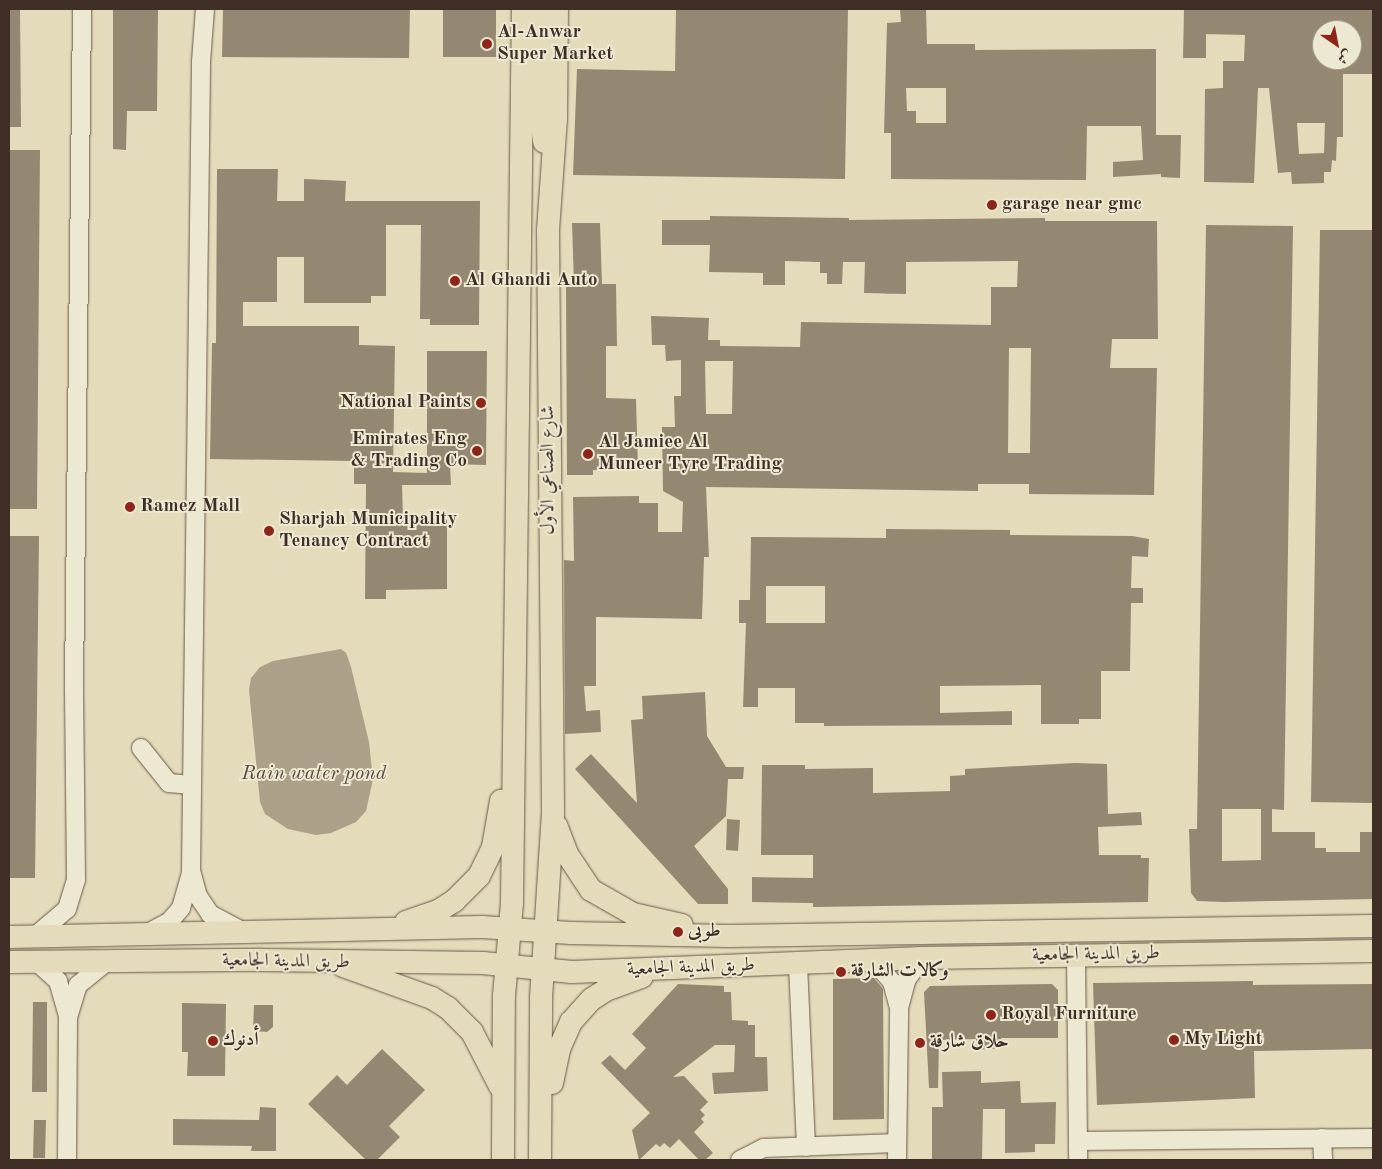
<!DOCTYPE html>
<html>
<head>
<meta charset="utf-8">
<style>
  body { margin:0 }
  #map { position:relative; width:1382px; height:1169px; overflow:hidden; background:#e4dbba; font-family:"Old Standard TT",Amiri,serif }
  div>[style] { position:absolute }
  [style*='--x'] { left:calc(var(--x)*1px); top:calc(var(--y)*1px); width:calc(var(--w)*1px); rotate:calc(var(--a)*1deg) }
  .water>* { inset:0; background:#aca088 }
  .building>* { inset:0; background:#948873 }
  .roads { filter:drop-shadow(0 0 1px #68594b) drop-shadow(0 0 1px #68594b) }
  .minor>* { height:18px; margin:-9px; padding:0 9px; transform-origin:9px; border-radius:9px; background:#ede8d2 }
  .major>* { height:22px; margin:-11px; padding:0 11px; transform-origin:11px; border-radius:11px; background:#e4dbba }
  .dots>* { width:14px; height:14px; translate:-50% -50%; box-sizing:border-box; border:2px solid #ede8d2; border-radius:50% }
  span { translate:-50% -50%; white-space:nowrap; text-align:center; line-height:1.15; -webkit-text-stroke:4px #ede8d2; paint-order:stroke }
  .poi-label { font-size:19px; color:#3e2e26; font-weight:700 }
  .left { translate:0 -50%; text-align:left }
  .right { translate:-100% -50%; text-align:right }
  .street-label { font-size:19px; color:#3e2e26 }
  .water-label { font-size:20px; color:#5a4a3e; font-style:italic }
  .frame { position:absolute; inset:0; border:10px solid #3e2e26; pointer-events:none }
  .north { position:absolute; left:1312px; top:20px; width:50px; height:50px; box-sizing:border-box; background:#ede8d2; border:1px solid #a79e8d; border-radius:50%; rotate:147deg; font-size:14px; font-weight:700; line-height:20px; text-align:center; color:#3e2e26 }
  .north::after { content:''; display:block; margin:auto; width:18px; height:22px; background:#8f2418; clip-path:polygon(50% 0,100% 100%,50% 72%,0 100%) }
</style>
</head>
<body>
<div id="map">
  <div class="water">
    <div style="clip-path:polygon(341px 649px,346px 653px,351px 667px,369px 742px,373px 779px,366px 811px,356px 822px,331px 833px,316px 835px,288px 829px,265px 814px,260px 802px,249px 690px,251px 678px,260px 667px,273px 661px)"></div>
  </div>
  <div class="building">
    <div style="clip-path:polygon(9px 9px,20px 9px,21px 127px,9px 127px)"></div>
    <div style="clip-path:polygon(113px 9px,158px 9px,157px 111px,127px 111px,126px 150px,113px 149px)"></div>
    <div style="clip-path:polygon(223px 9px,410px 9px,409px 58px,222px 57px)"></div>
    <div style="clip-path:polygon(443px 9px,496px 9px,496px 57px,443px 57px)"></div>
    <div style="clip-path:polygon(676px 9px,848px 9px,845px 179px,573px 175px,577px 69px,675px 71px)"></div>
    <div style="clip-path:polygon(evenodd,900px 9px,926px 9px,927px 44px,975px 44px,975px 50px,1156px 49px,1156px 135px,1181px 135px,1180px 178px,1161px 177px,1161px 174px,1113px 177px,1113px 162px,1143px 160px,1141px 126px,1087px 126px,1086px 180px,891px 179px,891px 133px,884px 133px,887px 23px,901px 22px,900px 9px,906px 88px,946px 88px,946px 123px,916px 123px,916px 111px,907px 111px,906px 88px)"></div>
    <div style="clip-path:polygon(evenodd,1184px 9px,1373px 9px,1373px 74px,1343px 74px,1343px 137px,1337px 137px,1336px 161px,1332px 160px,1331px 172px,1324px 172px,1324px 183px,1292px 184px,1291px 172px,1278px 173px,1269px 88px,1258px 88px,1254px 183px,1204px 182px,1205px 89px,1223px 88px,1223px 61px,1244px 61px,1245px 35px,1206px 34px,1206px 58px,1183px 58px,1184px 9px,1322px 30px,1352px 30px,1352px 60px,1322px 60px,1322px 30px,1184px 9px,1297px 123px,1325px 123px,1324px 153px,1299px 154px,1297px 123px)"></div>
    <div style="clip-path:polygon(9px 150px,40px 150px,37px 509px,9px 509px)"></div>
    <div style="clip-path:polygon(217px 169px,278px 169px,277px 201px,304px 201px,304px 179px,346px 181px,345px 201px,480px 201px,479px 325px,430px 325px,430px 319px,420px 319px,421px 225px,386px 225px,386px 296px,371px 296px,371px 303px,304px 303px,304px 257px,277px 257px,277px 302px,243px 302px,243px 326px,359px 326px,359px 345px,395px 346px,393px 472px,427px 473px,427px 351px,487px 351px,486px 465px,450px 464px,451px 485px,402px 485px,403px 520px,447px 520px,447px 589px,386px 590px,386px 599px,365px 599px,366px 484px,354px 484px,354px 461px,210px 459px,212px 343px,216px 343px)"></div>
    <div style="clip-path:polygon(evenodd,710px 216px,849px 218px,849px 220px,1045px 218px,1045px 221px,1157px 221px,1158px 339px,1112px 339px,1110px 368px,1157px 368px,1154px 495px,1029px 494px,1029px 484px,978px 484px,978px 491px,706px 487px,709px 557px,704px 557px,702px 619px,596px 617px,596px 686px,584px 686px,586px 711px,600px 710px,601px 732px,565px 734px,564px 560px,574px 561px,573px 497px,639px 496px,639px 503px,658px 503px,658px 532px,682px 532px,683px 502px,663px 491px,662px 427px,675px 427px,674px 396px,681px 396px,681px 360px,666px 361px,665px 345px,652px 345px,651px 316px,709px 318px,708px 340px,720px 340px,720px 346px,800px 347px,801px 322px,991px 325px,991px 287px,1017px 287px,1018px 261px,906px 262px,906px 294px,864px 293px,865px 262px,843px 262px,842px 284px,827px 284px,827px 273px,820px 273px,820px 262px,785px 261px,785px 285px,763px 285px,763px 273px,709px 272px,710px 245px,662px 245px,662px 220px,710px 220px,710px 216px,1009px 348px,1031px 348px,1030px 453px,1008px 453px,1009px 348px,710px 216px,705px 361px,733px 361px,732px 414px,706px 414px,705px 361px)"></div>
    <div style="clip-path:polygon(572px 223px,600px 223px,602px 284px,616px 284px,617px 346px,606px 346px,606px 398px,636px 399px,638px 469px,593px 470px,593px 475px,567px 475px,566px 284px,574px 284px)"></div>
    <div style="clip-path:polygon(evenodd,1206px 225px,1293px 226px,1284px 810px,1272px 809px,1272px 832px,1315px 832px,1315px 848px,1326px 848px,1326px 852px,1360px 852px,1360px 832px,1373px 832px,1373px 899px,1224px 902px,1197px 901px,1191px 893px,1189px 829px,1197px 829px,1206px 225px,1222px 809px,1261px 809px,1261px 860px,1222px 861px,1222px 809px)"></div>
    <div style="clip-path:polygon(1320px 230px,1373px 230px,1373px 803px,1311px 802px)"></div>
    <div style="clip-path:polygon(evenodd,886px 529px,1010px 530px,1010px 535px,1132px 536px,1149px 539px,1148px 557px,1132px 556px,1131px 588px,1143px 588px,1143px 603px,1131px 603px,1130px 671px,1101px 671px,1101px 719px,1079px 719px,1079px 724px,1041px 724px,1041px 685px,940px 686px,940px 713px,1012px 711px,1012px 725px,824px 726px,824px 723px,795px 723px,795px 688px,758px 688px,758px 707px,743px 707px,746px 623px,739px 623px,739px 600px,750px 600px,751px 537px,886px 538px,886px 529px,766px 586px,825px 586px,825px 623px,766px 623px,766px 586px)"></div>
    <div style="clip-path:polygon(9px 536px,39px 536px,35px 878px,9px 878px)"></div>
    <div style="clip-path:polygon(705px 692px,707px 736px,726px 767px,744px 767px,743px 779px,728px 779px,726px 816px,694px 846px,728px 889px,728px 904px,698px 904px,575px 769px,591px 754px,637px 803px,631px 720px,643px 719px,642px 696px)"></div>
    <div style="clip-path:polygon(1075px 763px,1107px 764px,1108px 814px,1141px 812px,1142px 825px,1098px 827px,1099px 855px,1141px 855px,1141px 858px,1149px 858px,1148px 902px,813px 907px,813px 903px,752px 902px,752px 877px,813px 878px,813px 855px,761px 855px,762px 765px,805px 765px,805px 769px,873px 768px,873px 793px,950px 791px,950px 776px,965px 775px,965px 769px)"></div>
    <div style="clip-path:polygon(727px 819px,740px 820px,738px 851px,726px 850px)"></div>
    <div style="clip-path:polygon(874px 978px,883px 989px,884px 1119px,833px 1120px,833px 979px)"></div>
    <div style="clip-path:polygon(1253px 981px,1253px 985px,1373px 984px,1373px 1049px,1254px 1051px,1255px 1098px,1097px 1105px,1093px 983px)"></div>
    <div style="clip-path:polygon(678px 984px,724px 986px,724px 992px,731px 992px,732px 1020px,748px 1021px,748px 1025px,755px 1025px,755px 1057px,767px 1057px,768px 1091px,714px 1094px,712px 1073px,734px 1072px,735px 1045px,715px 1045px,673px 1077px,684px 1076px,708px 1102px,700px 1110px,705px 1115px,701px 1119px,704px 1122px,694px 1132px,713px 1153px,705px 1160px,699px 1160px,679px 1139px,670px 1148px,664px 1143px,660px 1147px,656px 1144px,639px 1160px,632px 1130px,650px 1113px,601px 1063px,610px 1055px,625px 1070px,646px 1048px,632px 1034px)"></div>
    <div style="clip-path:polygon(1052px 984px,1058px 990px,1058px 1038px,1001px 1038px,1002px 1048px,976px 1050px,976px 1039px,939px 1040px,938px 1088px,929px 1088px,924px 992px,930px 986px)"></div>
    <div style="clip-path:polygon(33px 1002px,47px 1002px,47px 1092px,32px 1092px)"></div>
    <div style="clip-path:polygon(182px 1003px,226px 1004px,225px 1076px,187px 1076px,188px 1052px,182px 1052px)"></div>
    <div style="clip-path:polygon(254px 1005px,273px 1005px,273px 1027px,267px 1032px,253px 1031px)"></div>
    <div style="clip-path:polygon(382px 1049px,425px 1090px,389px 1126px,400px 1137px,377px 1160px,366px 1160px,308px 1104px,337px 1075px,347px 1085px)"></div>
    <div style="clip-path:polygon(981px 1071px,981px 1083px,1020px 1081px,1021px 1103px,1056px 1102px,1055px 1144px,1035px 1144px,1035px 1152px,1005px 1153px,1005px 1109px,983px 1109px,982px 1160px,932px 1160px,932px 1107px,943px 1107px,942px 1072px)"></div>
    <div style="clip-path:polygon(260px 1107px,276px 1108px,276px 1151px,251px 1151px,252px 1146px,173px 1145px,173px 1119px,259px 1120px)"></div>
    <div style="clip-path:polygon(34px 1120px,46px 1120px,45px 1158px,33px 1158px)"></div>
  </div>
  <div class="roads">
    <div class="minor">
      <div style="--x:141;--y:748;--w:45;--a:51.3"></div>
      <div style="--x:169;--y:783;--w:23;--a:5"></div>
      <div style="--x:192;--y:874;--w:23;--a:75"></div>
      <div style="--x:198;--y:896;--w:22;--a:56"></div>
      <div style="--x:210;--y:914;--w:34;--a:28"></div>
      <div style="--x:148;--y:933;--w:24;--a:-28"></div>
      <div style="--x:169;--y:922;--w:18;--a:-49"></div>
      <div style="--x:181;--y:908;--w:37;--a:-74"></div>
      <div style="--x:191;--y:872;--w:810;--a:-89.29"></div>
      <div style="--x:201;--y:62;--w:53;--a:-85.7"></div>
      <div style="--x:34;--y:937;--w:43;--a:-40.3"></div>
      <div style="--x:67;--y:909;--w:30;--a:-73"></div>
      <div style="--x:76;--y:880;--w:196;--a:-90.6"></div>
      <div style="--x:74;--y:684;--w:675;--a:-89.32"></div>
      <div style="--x:1076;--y:955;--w:205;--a:89.4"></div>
      <div style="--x:873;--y:960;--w:29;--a:49"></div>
      <div style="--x:892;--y:982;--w:24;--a:75"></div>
      <div style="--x:37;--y:962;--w:28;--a:42"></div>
      <div style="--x:58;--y:981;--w:37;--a:74"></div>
      <div style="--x:68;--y:1017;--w:143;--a:90.4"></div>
      <div style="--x:798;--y:964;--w:183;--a:87.5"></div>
      <div style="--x:69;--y:1014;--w:30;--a:-73"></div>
      <div style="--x:78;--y:985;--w:36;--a:-39"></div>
      <div style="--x:1322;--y:1138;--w:22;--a:87"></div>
      <div style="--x:1078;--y:1141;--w:295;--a:-0.6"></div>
      <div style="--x:740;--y:1160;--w:27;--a:-27"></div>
      <div style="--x:764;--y:1148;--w:133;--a:-2.2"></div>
      <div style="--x:897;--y:1160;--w:152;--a:-89.2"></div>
      <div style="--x:899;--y:1008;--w:30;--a:-75"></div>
      <div style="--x:907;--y:979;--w:26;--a:-54"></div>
    </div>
    <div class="major">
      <div style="--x:541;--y:9;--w:99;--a:90.6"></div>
      <div style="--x:540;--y:108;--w:34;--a:83"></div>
      <div style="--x:556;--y:825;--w:31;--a:69"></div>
      <div style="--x:567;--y:854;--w:43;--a:56.3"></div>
      <div style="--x:591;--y:890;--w:48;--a:29.7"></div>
      <div style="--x:633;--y:914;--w:50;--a:12.7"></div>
      <div style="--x:406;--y:922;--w:34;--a:-19"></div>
      <div style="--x:438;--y:911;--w:19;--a:-32"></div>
      <div style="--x:454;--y:901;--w:35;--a:-45"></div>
      <div style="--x:479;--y:876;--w:32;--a:-64"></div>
      <div style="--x:493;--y:847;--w:47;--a:-80.1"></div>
      <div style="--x:9;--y:937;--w:473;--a:-1.2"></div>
      <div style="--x:482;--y:927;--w:89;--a:3.9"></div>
      <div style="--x:571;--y:933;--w:158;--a:1.1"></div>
      <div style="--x:729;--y:936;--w:644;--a:-0.89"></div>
      <div style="--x:9;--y:962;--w:253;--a:-0.5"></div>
      <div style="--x:262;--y:960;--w:221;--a:0.8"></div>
      <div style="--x:483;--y:963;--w:89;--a:5.8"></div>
      <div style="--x:572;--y:972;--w:350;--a:-2.3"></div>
      <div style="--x:922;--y:958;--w:451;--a:-0.9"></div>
      <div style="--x:343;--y:966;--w:95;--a:19.8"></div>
      <div style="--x:432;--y:998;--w:19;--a:32"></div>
      <div style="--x:448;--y:1008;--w:34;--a:45"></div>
      <div style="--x:472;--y:1032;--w:61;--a:62.6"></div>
      <div style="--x:552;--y:1083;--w:35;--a:-78"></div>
      <div style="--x:559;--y:1049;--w:30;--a:-66"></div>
      <div style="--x:571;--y:1022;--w:31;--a:-48"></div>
      <div style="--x:592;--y:999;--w:17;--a:-33"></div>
      <div style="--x:606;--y:990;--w:38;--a:-20"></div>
      <div style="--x:503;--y:1160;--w:164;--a:-89.7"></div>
      <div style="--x:504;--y:996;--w:93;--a:-85.1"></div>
      <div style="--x:512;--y:903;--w:894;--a:-89.3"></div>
      <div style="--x:540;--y:1160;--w:162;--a:-89.6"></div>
      <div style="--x:541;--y:998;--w:186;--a:-86.3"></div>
      <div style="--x:553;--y:812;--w:582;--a:-90.49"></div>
      <div style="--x:548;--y:230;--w:111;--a:-85.9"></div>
      <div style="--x:556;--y:119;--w:110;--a:-89.5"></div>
    </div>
  </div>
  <div class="dots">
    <div style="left:487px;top:44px;background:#8f2418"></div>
    <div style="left:992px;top:205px;background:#8f2418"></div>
    <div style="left:455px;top:281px;background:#8f2418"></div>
    <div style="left:481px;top:403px;background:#8f2418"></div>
    <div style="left:477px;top:451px;background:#8f2418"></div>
    <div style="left:588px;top:454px;background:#8f2418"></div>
    <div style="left:130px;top:507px;background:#8f2418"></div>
    <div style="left:269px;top:531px;background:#8f2418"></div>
    <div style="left:678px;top:932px;background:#8f2418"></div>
    <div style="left:841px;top:972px;background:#8f2418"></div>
    <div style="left:991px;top:1015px;background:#8f2418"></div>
    <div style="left:1174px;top:1040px;background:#8f2418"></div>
    <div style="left:213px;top:1041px;background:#8f2418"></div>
    <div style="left:920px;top:1043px;background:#8f2418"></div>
  </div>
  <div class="poi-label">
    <span class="left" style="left:497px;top:44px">Al-Anwar<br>Super Market</span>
    <span class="left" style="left:1002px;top:205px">garage near gmc</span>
    <span class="left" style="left:465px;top:281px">Al Ghandi Auto</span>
    <span class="right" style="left:471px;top:403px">National Paints</span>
    <span class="right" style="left:467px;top:451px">Emirates Eng<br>&amp; Trading Co</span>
    <span class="left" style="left:598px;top:454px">Al Jamiee Al<br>Muneer Tyre Trading</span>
    <span class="left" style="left:140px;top:507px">Ramez Mall</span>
    <span class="left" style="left:279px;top:531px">Sharjah Municipality<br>Tenancy Contract</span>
    <span class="left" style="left:688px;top:932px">طوبى</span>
    <span class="left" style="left:851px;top:972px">وكالات الشارقة</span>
    <span class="left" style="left:1001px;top:1015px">Royal Furniture</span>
    <span class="left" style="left:1184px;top:1040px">My Light</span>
    <span class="left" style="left:223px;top:1041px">أدنوك</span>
    <span class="left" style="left:930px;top:1043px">حلاق شارقة</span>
  </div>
  <div class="street-label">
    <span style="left:549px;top:470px;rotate:-90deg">شارع الصناعي الأول</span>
    <span style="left:1096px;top:955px;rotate:-1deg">طريق المدينة الجامعية</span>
    <span style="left:286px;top:962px;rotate:1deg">طريق المدينة الجامعية</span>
    <span style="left:691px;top:968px;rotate:-2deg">طريق المدينة الجامعية</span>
  </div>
  <div class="water-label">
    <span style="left:314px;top:774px">Rain water pond</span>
  </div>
  <div class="frame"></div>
  <div class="north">ش</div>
</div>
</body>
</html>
